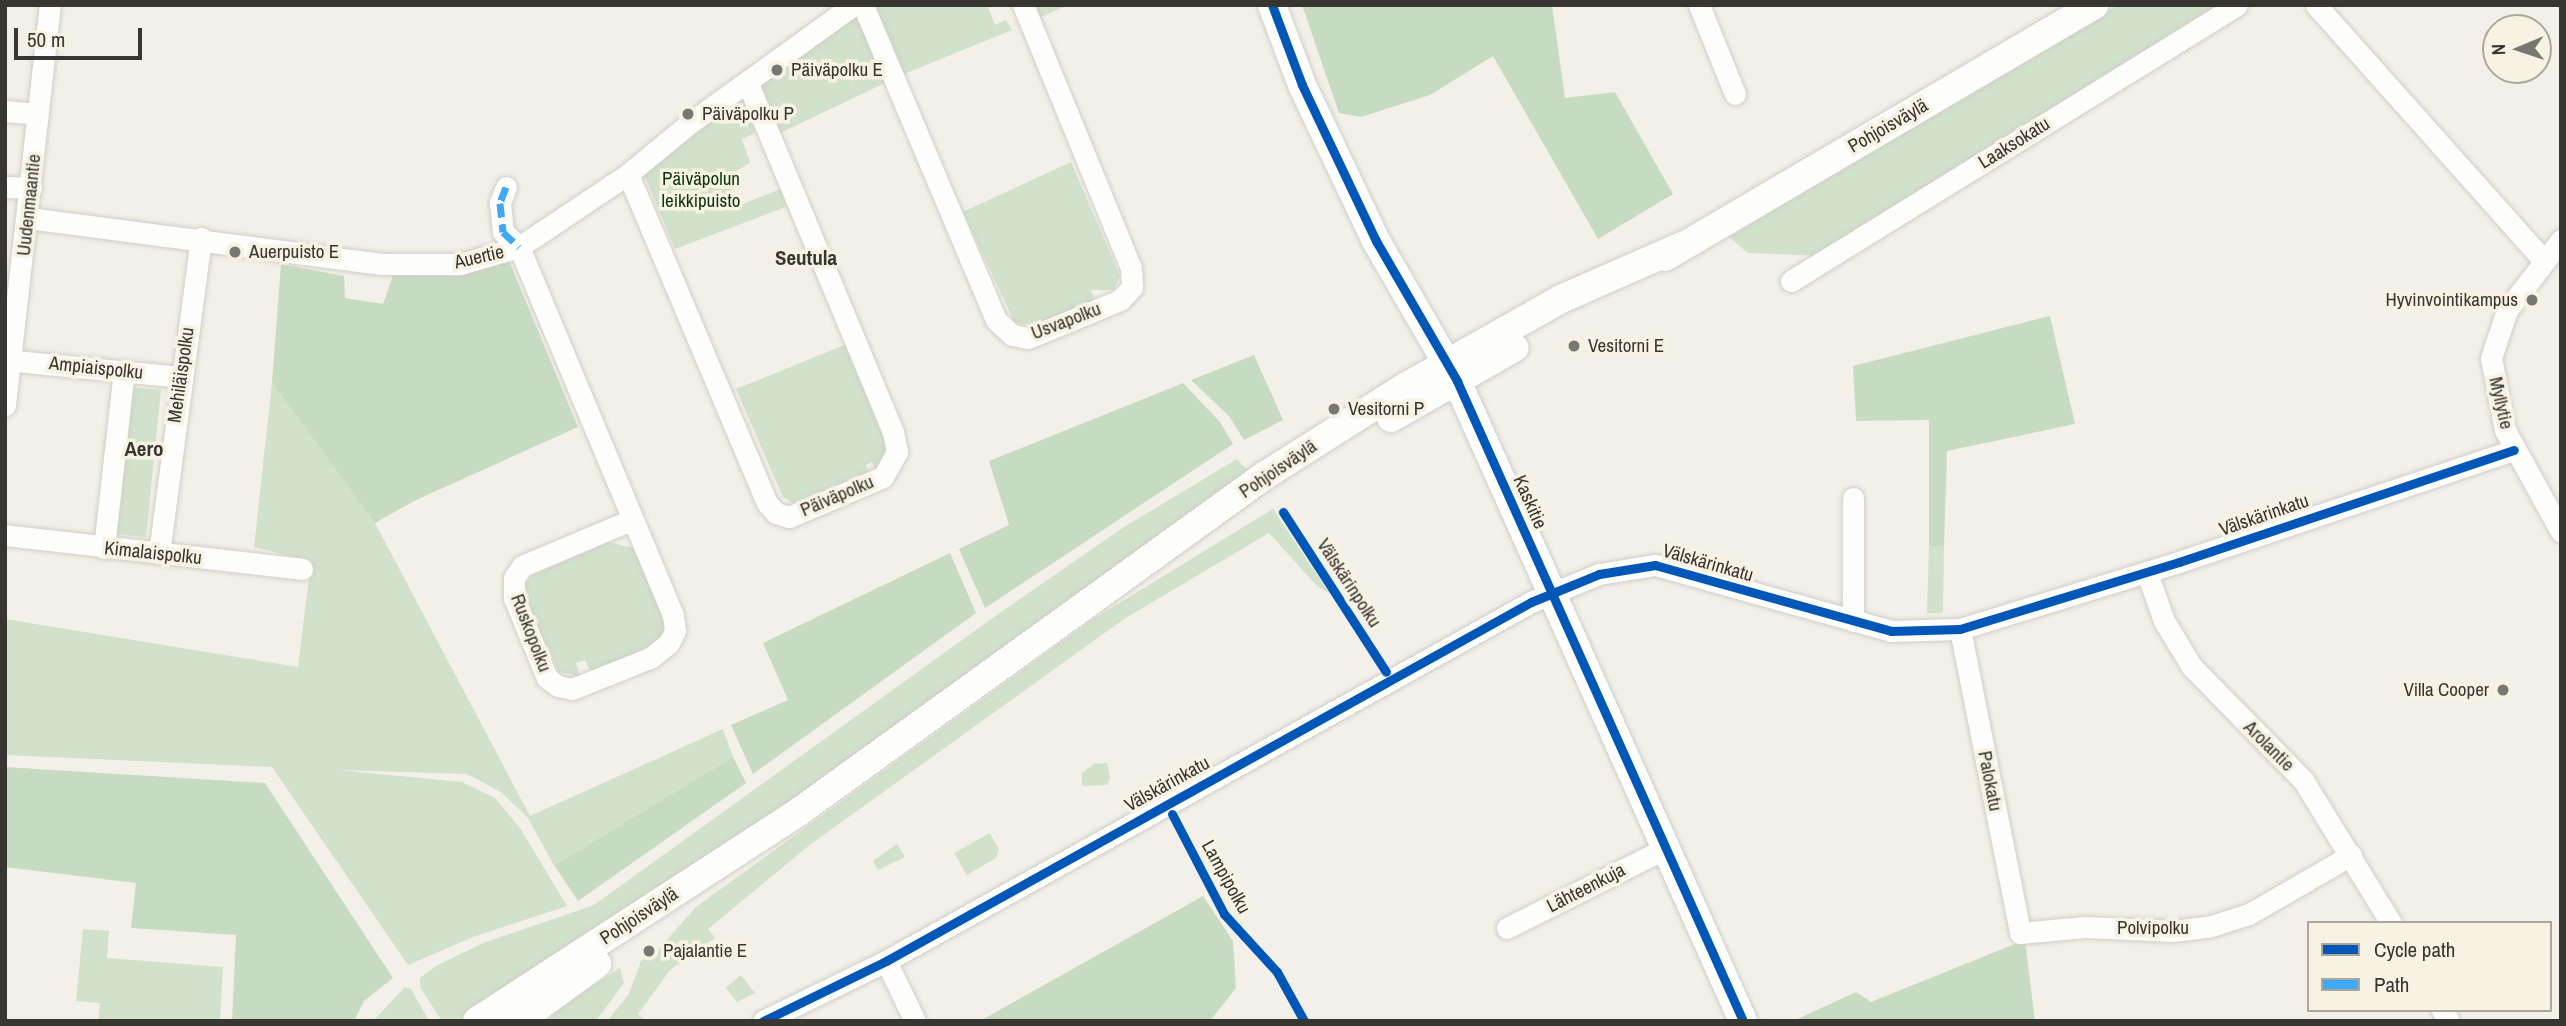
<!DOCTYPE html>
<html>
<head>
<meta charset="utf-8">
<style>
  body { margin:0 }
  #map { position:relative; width:2566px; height:1026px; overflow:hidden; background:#f2f0e8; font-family:"Archivo Narrow",sans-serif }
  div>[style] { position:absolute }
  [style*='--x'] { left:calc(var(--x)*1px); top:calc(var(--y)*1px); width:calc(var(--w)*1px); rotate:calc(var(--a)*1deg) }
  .green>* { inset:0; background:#d1e1cc }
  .forest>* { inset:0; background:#c7dbc3 }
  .roads { filter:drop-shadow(0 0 2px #d0cec7) drop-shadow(0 0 2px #d0cec7) }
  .street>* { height:21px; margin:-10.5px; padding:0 10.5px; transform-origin:10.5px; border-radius:10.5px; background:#fdfdfc }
  .secondary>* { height:28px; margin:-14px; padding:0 14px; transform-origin:14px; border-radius:14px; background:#fdfdfc }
  .quiet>* { height:7px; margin-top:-3.5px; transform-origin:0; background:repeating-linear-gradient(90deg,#3fa9f5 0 14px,transparent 0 21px) }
  .cycleway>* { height:9px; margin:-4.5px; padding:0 4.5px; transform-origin:4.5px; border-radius:4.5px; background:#0057b8 }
  .dots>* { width:19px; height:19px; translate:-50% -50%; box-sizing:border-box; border:4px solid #f7f2e3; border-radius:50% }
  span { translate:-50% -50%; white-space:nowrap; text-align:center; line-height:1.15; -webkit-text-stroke:7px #f7f2e3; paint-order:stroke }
  .poi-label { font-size:19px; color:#383631 }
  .left { translate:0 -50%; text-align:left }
  .right { translate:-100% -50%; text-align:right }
  .street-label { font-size:19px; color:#383631 }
  .park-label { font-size:19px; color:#0a3510 }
  .neighbourhood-label { font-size:21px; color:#383631; font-weight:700 }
  .frame { position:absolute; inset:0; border:7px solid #383631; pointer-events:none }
  .legend { position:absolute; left:2307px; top:921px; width:245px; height:91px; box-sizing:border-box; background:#f7f2e3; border:2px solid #aba79c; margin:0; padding:9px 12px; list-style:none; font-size:21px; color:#383631 }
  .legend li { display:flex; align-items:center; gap:14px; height:35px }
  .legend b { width:35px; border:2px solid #aba79c }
  .north { position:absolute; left:2482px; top:14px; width:70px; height:70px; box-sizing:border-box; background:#f7f2e3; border:2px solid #aba79c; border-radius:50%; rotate:268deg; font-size:19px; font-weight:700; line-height:28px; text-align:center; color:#383631 }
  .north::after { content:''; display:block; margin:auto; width:24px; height:32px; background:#797771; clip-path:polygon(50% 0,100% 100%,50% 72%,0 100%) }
  .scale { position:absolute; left:14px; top:28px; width:128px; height:32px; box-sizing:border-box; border:4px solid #383631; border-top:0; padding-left:9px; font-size:21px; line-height:24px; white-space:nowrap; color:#383631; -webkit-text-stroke:5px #f7f2e3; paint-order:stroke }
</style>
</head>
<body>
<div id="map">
  <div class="green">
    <div style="clip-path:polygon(871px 5px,987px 5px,995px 25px,1006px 20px,1012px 30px,904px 74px)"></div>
    <div style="clip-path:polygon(1028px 5px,1068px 5px,1034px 20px)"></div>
    <div style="clip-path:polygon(2118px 5px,2224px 5px,1825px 256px,1748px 253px,1729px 237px)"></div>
    <div style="clip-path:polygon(845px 14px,859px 16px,885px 83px,780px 133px,760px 86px)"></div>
    <div style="clip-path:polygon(743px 98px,755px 133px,742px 139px,750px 163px,727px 176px,737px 206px,781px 189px,786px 207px,675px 249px,643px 172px)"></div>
    <div style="clip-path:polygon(1071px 162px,1120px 276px,1114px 290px,1091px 290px,1095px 301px,1038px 326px,1015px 323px,963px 212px)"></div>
    <div style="clip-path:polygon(847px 344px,886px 446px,887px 461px,877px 472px,872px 462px,866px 465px,871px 477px,795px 504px,783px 497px,736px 389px)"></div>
    <div style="clip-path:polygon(272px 383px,375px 523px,530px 816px,723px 729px,733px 757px,554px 865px,527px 817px,501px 792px,467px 774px,338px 770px,462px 782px,495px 798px,520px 828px,567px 906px,473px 937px,408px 965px,272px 767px,5px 755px,5px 619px,298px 667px,311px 561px,254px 547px)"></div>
    <div style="clip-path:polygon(130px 387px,161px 390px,146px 537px,115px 534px)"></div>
    <div style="clip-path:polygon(1237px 459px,1248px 471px,783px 811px,459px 1021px,442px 1021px,420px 987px,420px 978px,436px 966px,483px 943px,594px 905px,994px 617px,1124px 527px)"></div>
    <div style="clip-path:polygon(1273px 509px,1329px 593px,1317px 586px,1269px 533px,1124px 619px,811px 844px,708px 929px,715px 938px,670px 970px,638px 1014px,645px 1021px,607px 1021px,629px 994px,641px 961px,657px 951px,696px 907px,1092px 620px)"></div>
    <div style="clip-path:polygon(609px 542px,633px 548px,665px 620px,664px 638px,649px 652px,592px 674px,585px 660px,576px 663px,580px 676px,559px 672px,523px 596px,525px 584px,533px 575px)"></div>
    <div style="clip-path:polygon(1929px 546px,1944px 546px,1943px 613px,1927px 613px)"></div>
    <div style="clip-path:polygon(1107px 763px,1110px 778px,1107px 785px,1082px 786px,1082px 773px,1094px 764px)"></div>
    <div style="clip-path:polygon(990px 833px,999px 850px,996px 858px,967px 875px,954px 853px)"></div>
    <div style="clip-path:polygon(897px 844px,905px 857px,878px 870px,873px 861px)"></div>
    <div style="clip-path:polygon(83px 929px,109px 931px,107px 958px,223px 967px,220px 1021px,98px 1021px,100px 1003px,76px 1001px)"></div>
    <div style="clip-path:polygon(620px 968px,624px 983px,596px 1021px,549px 1021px,555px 1011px)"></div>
    <div style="clip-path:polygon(741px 975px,755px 993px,737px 1002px,726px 988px)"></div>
    <div style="clip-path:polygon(405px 987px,411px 989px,429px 1021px,373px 1021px)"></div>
  </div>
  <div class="forest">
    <div style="clip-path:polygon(1302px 5px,1552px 5px,1565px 98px,1615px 92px,1673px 194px,1598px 239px,1493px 56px,1430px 95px,1361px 117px,1339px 113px)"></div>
    <div style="clip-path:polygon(509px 261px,578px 427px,416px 500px,375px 523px,272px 383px,281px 264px,344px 276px,345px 298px,383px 304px,393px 275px,460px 276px)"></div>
    <div style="clip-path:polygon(2050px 316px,2075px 424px,1947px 451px,1944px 546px,1929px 546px,1929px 420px,1856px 421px,1853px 366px)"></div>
    <div style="clip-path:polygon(1254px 355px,1283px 420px,1244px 440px,1229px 416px,1191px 380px)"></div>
    <div style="clip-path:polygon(1183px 383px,1220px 422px,1233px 444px,985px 608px,959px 549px,1009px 525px,989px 461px)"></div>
    <div style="clip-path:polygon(950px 553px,976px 613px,753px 774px,731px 725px,788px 700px,763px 643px)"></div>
    <div style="clip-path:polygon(733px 757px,746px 783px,578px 901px,554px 865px)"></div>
    <div style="clip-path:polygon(5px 767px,265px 783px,393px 978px,364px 1001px,354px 1021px,232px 1021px,236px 935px,131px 928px,136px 883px,5px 867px)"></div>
    <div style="clip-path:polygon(1203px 896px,1233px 941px,1236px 988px,1210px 1021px,980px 1021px)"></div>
    <div style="clip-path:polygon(2025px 940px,2035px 1021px,1793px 1021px,1856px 992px,1871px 1002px)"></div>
  </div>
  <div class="roads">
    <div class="street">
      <div style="--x:863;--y:5;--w:342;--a:67.1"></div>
      <div style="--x:996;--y:320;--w:22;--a:43"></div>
      <div style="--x:1012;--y:335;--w:16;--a:11"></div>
      <div style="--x:1028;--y:338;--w:100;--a:-22.4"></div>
      <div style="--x:1120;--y:300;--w:18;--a:-47"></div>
      <div style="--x:1132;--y:287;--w:19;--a:-93"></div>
      <div style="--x:1131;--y:268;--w:284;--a:-112.3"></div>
      <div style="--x:1699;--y:5;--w:96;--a:68"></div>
      <div style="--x:2316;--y:5;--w:343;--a:48.3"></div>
      <div style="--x:5;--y:111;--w:33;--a:5"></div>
      <div style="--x:628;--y:174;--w:357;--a:67.1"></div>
      <div style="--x:767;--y:503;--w:13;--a:48"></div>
      <div style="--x:776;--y:513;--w:14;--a:17"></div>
      <div style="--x:789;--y:517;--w:102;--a:-23.1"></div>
      <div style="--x:883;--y:477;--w:29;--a:-61"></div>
      <div style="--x:897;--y:452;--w:20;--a:-101"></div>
      <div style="--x:893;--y:432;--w:379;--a:-112.6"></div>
      <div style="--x:5;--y:187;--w:26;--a:2"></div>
      <div style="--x:506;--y:187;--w:17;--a:111"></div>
      <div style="--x:500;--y:203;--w:29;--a:84"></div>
      <div style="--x:503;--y:232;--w:22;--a:43"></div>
      <div style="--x:519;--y:247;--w:399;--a:67.3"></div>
      <div style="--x:673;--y:615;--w:16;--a:83"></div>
      <div style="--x:675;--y:631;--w:13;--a:117"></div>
      <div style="--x:669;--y:643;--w:22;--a:141"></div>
      <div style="--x:652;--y:657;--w:86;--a:158.2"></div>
      <div style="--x:572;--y:689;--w:14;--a:-168"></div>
      <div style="--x:558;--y:686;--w:14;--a:-144"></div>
      <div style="--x:547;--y:678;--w:87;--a:-112.4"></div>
      <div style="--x:514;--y:598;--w:20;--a:-90"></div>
      <div style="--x:514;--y:578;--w:14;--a:-56"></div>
      <div style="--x:522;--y:566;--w:118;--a:-22.9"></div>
      <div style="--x:28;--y:218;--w:357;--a:7.4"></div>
      <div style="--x:382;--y:264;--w:78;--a:0"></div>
      <div style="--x:460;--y:264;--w:61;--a:-16.1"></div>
      <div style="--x:519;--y:247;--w:131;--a:-33.8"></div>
      <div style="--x:628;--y:174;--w:82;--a:-39.5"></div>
      <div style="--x:691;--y:122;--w:200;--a:-35.8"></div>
      <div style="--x:2561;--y:240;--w:88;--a:127.6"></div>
      <div style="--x:2507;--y:310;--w:51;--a:108.4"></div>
      <div style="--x:2491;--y:358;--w:73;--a:79"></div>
      <div style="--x:2505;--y:430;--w:116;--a:61.2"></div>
      <div style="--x:1791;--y:281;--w:524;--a:-31.75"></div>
      <div style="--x:5;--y:360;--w:176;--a:5.5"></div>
      <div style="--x:5;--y:405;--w:403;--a:-83.6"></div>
      <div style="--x:5;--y:535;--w:299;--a:6.5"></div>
      <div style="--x:104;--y:548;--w:178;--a:-83.6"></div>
      <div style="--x:159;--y:553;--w:318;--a:-82.4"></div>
      <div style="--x:2147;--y:573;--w:51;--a:70.5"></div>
      <div style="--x:2164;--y:621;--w:54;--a:58.7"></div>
      <div style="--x:2192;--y:667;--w:158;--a:45.5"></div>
      <div style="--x:2303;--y:780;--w:168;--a:58.4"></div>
      <div style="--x:1853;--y:621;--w:123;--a:-90"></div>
      <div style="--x:1960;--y:629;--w:310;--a:78.8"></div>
      <div style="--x:2020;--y:933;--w:65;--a:-5.3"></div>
      <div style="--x:2085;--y:927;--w:88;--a:2.6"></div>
      <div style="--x:2173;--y:931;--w:35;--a:-7"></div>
      <div style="--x:2208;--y:927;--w:43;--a:-17.6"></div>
      <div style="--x:2249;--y:914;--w:118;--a:-30"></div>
      <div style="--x:1507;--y:928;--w:176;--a:-26.7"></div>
      <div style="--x:886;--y:961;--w:67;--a:64.2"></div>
      <div style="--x:2442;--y:1010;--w:13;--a:58"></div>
      <div style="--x:763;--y:1021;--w:137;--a:-26"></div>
      <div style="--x:886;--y:961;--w:738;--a:-29.1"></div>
      <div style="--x:1531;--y:602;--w:74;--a:-22.4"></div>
      <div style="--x:1599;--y:574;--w:57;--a:-9.1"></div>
      <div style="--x:1655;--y:565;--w:245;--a:15.6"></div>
      <div style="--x:1891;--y:631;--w:69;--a:-1.7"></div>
      <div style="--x:1960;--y:629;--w:229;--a:-17"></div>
      <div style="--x:2179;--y:562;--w:353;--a:-18.5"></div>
    </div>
    <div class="secondary">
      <div style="--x:1272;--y:5;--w:85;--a:69.4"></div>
      <div style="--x:1302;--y:85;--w:173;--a:64.6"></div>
      <div style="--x:1376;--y:241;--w:162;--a:59.9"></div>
      <div style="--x:1457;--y:381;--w:701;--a:65.92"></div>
      <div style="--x:1665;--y:257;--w:498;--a:-30.4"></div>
      <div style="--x:1391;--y:418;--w:142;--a:-29.6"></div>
      <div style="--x:477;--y:1021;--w:385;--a:-33"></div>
      <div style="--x:800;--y:811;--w:572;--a:-35.83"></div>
      <div style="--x:1264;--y:476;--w:167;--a:-32.3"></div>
      <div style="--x:1405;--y:387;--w:179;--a:-29.4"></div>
      <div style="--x:1561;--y:299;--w:132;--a:-23.7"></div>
      <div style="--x:519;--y:1021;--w:97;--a:-36.2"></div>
    </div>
  </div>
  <div class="quiet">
    <div style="--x:506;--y:187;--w:17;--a:111"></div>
    <div style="--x:500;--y:203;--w:29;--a:84"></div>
    <div style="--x:503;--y:232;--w:22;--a:43"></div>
  </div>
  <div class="cycleway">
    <div style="--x:1272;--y:5;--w:85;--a:69.4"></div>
    <div style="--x:1302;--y:85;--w:173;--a:64.6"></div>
    <div style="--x:1376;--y:241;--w:162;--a:59.9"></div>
    <div style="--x:1457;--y:381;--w:701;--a:65.92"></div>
    <div style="--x:1283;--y:512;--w:190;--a:57.2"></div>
    <div style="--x:1172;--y:814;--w:113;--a:62.5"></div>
    <div style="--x:1224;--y:914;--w:79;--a:47.6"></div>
    <div style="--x:1277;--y:972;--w:56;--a:61.1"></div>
    <div style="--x:763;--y:1021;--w:137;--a:-26"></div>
    <div style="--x:886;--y:961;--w:738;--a:-29.1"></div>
    <div style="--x:1531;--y:602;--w:74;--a:-22.4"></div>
    <div style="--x:1599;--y:574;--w:57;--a:-9.1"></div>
    <div style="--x:1655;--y:565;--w:245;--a:15.6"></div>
    <div style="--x:1891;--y:631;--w:69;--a:-1.7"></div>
    <div style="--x:1960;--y:629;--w:229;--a:-17"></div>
    <div style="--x:2179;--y:562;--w:353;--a:-18.5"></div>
  </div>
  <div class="dots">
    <div style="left:777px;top:70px;background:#797771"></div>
    <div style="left:688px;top:114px;background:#797771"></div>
    <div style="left:235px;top:252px;background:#797771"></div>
    <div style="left:2532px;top:300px;background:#797771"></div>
    <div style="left:1574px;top:346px;background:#797771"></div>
    <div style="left:1334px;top:409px;background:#797771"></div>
    <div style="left:2503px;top:690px;background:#797771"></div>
    <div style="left:649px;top:951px;background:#797771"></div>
  </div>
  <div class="poi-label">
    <span class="left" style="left:791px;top:70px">Päiväpolku E</span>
    <span class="left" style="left:702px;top:114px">Päiväpolku P</span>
    <span class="left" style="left:249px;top:252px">Auerpuisto E</span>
    <span class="right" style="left:2518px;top:300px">Hyvinvointikampus</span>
    <span class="left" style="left:1588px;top:346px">Vesitorni E</span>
    <span class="left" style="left:1348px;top:409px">Vesitorni P</span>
    <span class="right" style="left:2489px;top:690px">Villa Cooper</span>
    <span class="left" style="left:663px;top:951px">Pajalantie E</span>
  </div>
  <div class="street-label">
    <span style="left:1888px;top:126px;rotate:-30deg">Pohjoisväylä</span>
    <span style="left:2014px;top:143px;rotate:-32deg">Laaksokatu</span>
    <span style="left:29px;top:205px;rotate:-84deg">Uudenmaantie</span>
    <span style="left:479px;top:257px;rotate:-13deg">Auertie</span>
    <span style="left:1066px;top:321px;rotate:-21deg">Usvapolku</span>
    <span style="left:96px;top:368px;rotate:6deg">Ampiaispolku</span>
    <span style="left:181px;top:375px;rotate:-82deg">Mehiläispolku</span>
    <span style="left:2501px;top:403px;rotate:77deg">Myllytie</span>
    <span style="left:1278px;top:469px;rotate:-34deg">Pohjoisväylä</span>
    <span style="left:837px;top:496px;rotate:-23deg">Päiväpolku</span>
    <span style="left:1530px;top:502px;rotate:66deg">Kaskitie</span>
    <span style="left:2264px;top:515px;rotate:-19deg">Välskärinkatu</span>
    <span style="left:153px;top:553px;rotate:6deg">Kimalaispolku</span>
    <span style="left:1708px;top:563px;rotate:16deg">Välskärinkatu</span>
    <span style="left:1349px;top:583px;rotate:57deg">Välskärinpolku</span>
    <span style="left:531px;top:633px;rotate:69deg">Ruskopolku</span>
    <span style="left:2269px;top:746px;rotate:45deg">Arolantie</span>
    <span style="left:1990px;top:781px;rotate:79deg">Palokatu</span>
    <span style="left:1167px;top:784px;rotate:-29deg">Välskärinkatu</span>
    <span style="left:1226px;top:877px;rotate:61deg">Lampipolku</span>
    <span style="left:1586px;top:888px;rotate:-27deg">Lähteenkuja</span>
    <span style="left:639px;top:916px;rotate:-33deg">Pohjoisväylä</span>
    <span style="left:2153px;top:928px">Polvipolku</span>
  </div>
  <div class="park-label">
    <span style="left:701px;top:190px">Päiväpolun<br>leikkipuisto</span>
  </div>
  <div class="neighbourhood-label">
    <span style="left:806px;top:258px">Seutula</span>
    <span style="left:144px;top:449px">Aero</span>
  </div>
  <div class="frame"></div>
  <ul class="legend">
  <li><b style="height:9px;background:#0057b8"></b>Cycle path</li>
  <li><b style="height:9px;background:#3fa9f5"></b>Path</li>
  </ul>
  <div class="north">N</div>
  <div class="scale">50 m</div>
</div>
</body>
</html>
